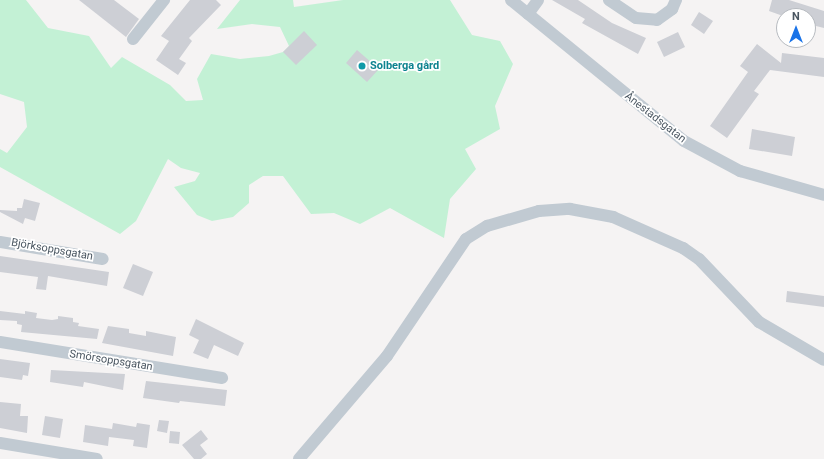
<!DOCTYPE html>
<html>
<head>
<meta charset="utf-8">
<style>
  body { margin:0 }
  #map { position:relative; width:824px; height:459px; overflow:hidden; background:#f5f3f3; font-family:Roboto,sans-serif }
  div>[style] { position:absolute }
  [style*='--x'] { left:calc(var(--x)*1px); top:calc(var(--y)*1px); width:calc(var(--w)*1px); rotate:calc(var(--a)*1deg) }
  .green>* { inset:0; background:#c3f1d5 }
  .building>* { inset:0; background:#cdcfd5 }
  .minor>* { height:12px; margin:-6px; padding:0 6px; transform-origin:6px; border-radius:6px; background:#c1cad2 }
  .dots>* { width:11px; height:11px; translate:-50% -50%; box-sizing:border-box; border:2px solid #fff; border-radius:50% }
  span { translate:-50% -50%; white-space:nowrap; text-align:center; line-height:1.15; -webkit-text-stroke:3.5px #fff; paint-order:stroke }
  .culture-label { font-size:11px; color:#0d838f; font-weight:700 }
  .left { translate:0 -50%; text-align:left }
  .street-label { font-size:11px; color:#4a5661 }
  .north { position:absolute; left:776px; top:8px; width:40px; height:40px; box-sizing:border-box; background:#fff; border:1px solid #b7bbc0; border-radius:50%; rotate:0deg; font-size:11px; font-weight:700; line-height:16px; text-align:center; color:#4a5661 }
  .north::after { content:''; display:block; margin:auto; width:14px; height:18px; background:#1a73e8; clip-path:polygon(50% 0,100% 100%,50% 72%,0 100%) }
</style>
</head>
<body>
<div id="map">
  <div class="green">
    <div style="clip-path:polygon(0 0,26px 0,48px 28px,89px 36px,111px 68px,122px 57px,170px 85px,186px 101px,203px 100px,197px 79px,211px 54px,240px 59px,269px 56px,283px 52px,289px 46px,280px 27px,252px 24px,217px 29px,240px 0,293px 0,294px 7px,343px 0,450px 0,472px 35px,500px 41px,513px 64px,495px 106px,500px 129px,465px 149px,476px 169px,450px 199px,444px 238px,390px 208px,360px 224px,334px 213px,311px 214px,283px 176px,263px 176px,249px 185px,249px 203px,233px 217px,212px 221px,197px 215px,174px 187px,195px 181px,200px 173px,181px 168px,168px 159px,136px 221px,120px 234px,0 167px,0 149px,7px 153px,27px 127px,24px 102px,0 94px)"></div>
  </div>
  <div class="building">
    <div style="clip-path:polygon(79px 0,114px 0,139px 19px,126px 37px)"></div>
    <div style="clip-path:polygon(190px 0,216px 0,221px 5px,189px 38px,192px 41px,179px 59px,186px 63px,178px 75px,156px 60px,169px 41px,161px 36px)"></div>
    <div style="clip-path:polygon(552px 0,578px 0,612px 23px,646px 38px,638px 54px,582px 23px,585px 19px)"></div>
    <div style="clip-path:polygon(772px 0,789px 0,824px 11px,824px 28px,808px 24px,808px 16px,783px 16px,769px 11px)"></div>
    <div style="clip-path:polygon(699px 12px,713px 21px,704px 34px,691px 25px)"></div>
    <div style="clip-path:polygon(304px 31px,317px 45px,296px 65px,283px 52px)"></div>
    <div style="clip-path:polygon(678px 32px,685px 47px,664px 57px,657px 42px)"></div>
    <div style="clip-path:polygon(757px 44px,781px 63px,782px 53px,824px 58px,824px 77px,770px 70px,754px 91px,759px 94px,727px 138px,710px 126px,748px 72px,740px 66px)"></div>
    <div style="clip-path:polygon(357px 50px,379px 69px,367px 82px,346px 63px)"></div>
    <div style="clip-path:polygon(752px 129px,795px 137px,792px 156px,749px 149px)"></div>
    <div style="clip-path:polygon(24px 199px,40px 203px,35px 221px,25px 218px,23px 224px,0 212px,0 210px,17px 211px,17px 208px,22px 208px)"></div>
    <div style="clip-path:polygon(0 256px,109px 272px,107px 286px,48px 276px,46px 290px,36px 289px,38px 277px,0 272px)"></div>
    <div style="clip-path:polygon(133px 264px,153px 272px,143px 296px,123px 288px)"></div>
    <div style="clip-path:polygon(787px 291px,824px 296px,824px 307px,786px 302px)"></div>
    <div style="clip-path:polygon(0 311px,25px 314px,25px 311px,37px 313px,36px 318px,52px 320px,58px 319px,58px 316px,73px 318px,73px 322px,79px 323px,78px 326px,99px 329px,97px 339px,21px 332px,22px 325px,17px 324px,17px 321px,0 320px)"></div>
    <div style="clip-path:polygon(196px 319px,244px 343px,238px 356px,214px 345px,208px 359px,193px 353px,199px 340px,189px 335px)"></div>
    <div style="clip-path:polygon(108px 326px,129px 329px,129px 333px,146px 336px,146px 331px,176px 337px,173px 356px,102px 343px)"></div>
    <div style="clip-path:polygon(0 359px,30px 363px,28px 376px,23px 375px,22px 380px,0 377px)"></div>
    <div style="clip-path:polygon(51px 370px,125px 374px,123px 390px,84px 382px,83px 387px,50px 382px)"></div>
    <div style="clip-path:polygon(146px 381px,227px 390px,225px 406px,180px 401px,179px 403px,143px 398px)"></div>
    <div style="clip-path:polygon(0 402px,21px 404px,20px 416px,28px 416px,27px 433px,0 428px)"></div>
    <div style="clip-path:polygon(45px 416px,63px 419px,60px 438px,42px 435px)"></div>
    <div style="clip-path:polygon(159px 420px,169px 421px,167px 433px,157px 431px)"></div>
    <div style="clip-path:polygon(113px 423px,136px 427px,137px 423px,150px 425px,147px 448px,133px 446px,134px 440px,109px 437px,108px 446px,83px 442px,85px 425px,112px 429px)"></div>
    <div style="clip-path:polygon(201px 430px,208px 439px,200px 445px,207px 454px,201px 459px,194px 459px,182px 445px)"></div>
    <div style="clip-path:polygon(170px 431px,180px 432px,179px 444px,169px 443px)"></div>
  </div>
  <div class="minor">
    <div style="--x:511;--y:0;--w:223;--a:39.2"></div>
    <div style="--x:684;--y:141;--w:64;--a:28.2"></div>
    <div style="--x:740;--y:171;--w:87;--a:15.9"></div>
    <div style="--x:609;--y:0;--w:32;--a:34"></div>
    <div style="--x:636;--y:18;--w:21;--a:5"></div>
    <div style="--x:657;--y:20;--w:19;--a:-36"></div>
    <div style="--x:672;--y:9;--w:10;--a:-66"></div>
    <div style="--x:528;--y:14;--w:17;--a:-54"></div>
    <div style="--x:133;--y:39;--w:50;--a:-51.5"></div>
    <div style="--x:0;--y:242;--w:104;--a:9.4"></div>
    <div style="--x:0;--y:342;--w:225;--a:9.2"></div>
    <div style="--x:0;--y:443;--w:98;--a:9.4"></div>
    <div style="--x:299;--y:459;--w:135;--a:-49.5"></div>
    <div style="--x:387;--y:356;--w:141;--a:-56"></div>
    <div style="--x:466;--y:239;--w:25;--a:-32"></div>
    <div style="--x:487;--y:226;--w:54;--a:-16.1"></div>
    <div style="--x:539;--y:211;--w:31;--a:-4"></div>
    <div style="--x:570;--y:209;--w:44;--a:10.5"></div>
    <div style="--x:613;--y:217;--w:77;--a:23.9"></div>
    <div style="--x:683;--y:248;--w:19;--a:35"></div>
    <div style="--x:699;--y:259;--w:87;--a:46.4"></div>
    <div style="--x:759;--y:322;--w:75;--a:30.3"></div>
  </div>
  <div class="dots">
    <div style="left:362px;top:66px;background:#0f9aa8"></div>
  </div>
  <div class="culture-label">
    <span class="left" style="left:370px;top:66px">Solberga gård</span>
  </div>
  <div class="street-label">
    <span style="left:655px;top:118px;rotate:38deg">Ånestadsgatan</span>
    <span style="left:52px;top:250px;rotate:10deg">Björksoppsgatan</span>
    <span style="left:111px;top:361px;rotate:9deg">Smörsoppsgatan</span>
  </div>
  <div class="north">N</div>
</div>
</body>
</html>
